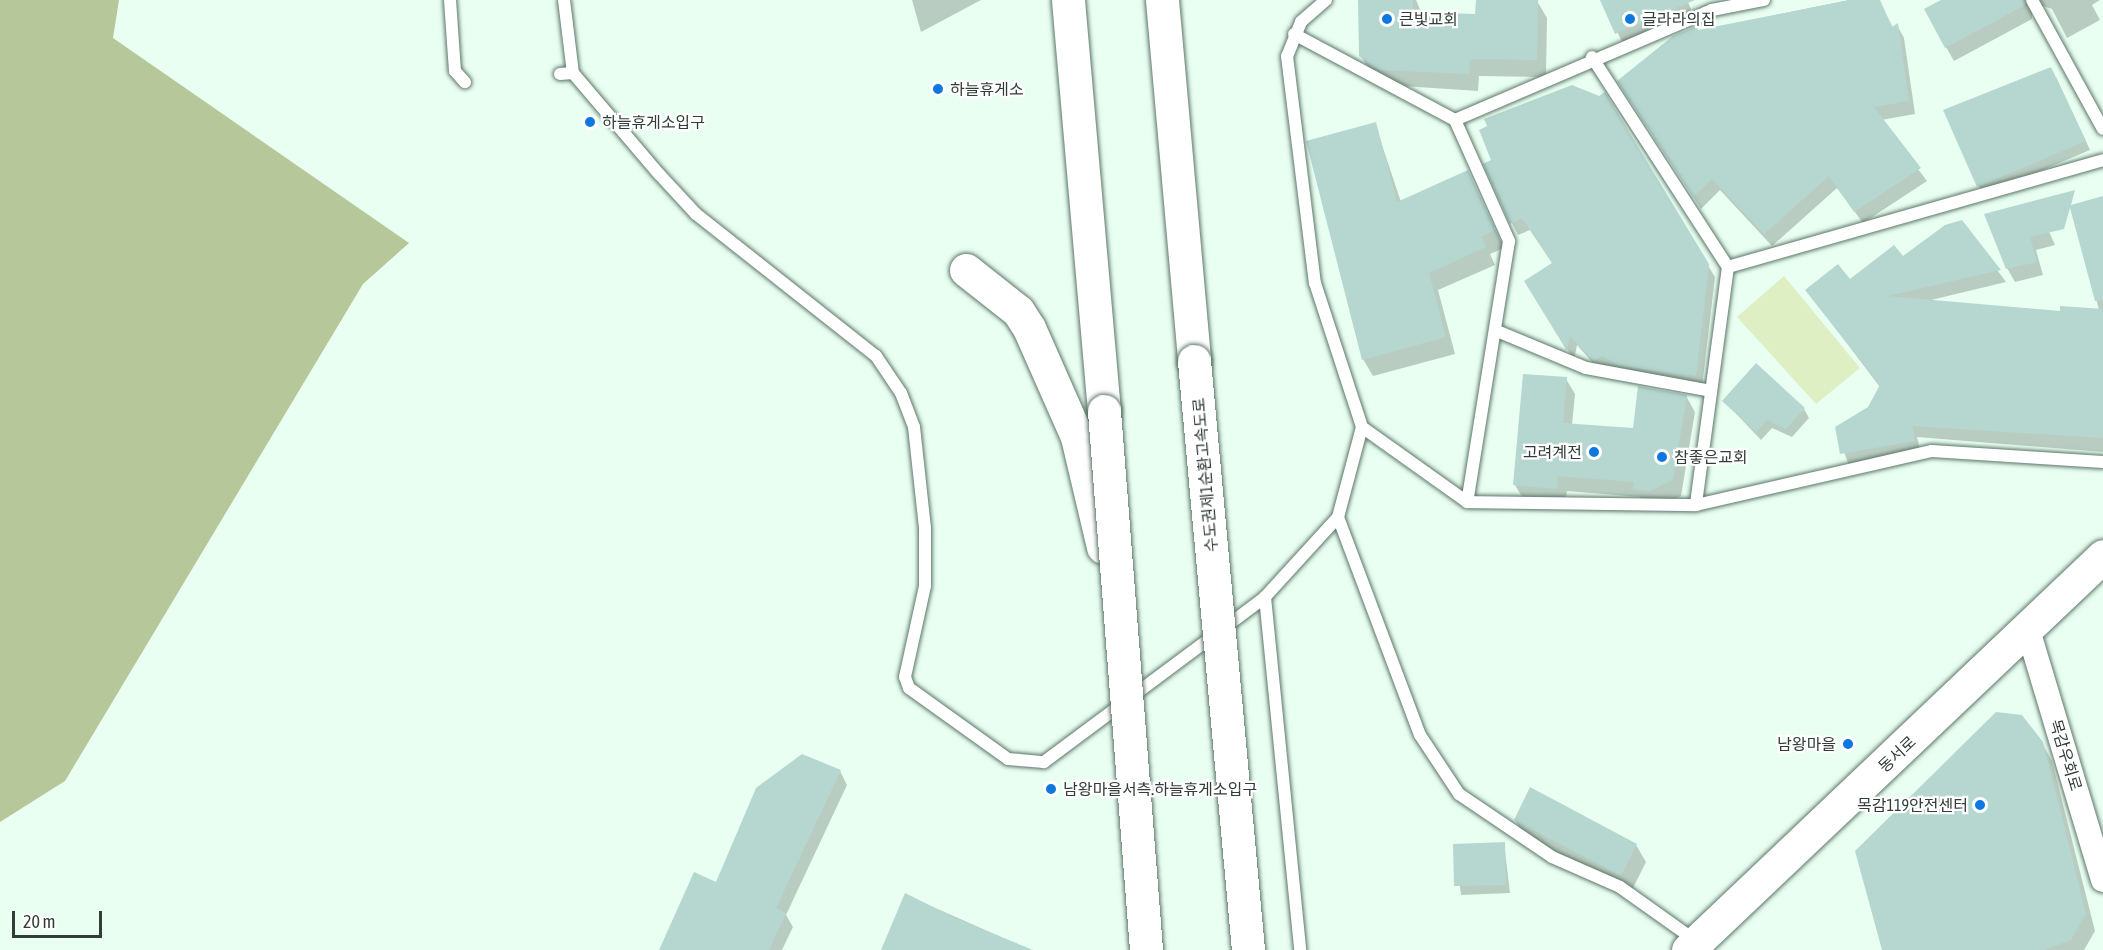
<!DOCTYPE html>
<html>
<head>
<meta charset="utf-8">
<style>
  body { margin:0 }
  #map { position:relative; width:2103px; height:950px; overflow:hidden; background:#e8fff2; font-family:"Asap Condensed","Noto Sans KR",sans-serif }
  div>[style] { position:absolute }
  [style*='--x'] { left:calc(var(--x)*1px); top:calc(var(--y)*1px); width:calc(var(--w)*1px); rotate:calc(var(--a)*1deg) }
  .green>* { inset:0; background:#dfefc4 }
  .forest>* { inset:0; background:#b6c79a }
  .shadow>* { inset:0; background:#0003 }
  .building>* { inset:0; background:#b6d7d0 }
  .roads { filter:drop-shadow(0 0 2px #5d7669) drop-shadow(0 0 2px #5d7669) }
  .lane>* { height:12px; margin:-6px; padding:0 6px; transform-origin:6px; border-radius:6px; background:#fff }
  .street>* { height:24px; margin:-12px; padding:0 12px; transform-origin:12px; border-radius:12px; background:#fff }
  .secondary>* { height:33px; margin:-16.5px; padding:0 16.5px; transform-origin:16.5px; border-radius:16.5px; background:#fff }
  .highway>* { height:33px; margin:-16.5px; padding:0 16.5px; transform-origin:16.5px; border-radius:16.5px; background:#fff }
  .bridges { filter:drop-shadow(0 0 2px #5d7669) drop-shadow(0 0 2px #5d7669) }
  .highway-bridge>* { height:33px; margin:-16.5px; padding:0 16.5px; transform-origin:16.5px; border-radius:16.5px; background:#fff }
  .dots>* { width:16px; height:16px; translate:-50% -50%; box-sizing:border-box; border:3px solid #fff; border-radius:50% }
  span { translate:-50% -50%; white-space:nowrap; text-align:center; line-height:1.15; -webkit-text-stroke:4.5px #fff; paint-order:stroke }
  .poi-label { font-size:16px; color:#323d37 }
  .left { translate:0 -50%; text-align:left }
  .right { translate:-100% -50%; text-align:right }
  .street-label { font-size:16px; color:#323d37 }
  .scale { position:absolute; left:12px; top:911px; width:90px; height:27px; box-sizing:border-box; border:3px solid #323d37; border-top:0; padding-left:8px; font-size:18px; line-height:21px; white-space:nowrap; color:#323d37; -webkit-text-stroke:4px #fff; paint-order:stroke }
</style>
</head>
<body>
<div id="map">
  <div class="green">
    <div style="clip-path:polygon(1784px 276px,1860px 368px,1816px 404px,1737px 317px)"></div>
  </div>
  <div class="forest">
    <div style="clip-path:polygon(0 0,119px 0,113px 38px,409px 243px,363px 284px,65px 781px,0 822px)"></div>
  </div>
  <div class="shadow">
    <div style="clip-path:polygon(912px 0,981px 0,921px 32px)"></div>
    <div style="clip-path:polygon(1366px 0,1416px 0,1422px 14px,1477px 16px,1477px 0,1537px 1px,1547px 18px,1546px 77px,1479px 76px,1478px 91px,1387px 85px,1371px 73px,1361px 56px)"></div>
    <div style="clip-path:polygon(1602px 0,1687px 0,1696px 21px,1626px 50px)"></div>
    <div style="clip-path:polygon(1849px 0,1879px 0,1893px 28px,1897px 25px,1904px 38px,1915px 114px,1881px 120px,1927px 181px,1863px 223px,1837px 188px,1772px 246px,1720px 190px,1701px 209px,1627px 94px,1698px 31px)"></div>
    <div style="clip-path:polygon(1944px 0,2100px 0,2092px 5px,2100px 20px,2067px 38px,2052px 9px,2040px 5px,2032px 10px,2032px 19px,1954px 61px,1946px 47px)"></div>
    <div style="clip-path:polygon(2056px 77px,2090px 150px,1983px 195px,1945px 111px)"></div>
    <div style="clip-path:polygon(1604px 94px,1715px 277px,1702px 387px,1601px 372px,1577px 345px,1574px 360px,1533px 293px,1553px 264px,1530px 230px,1518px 235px,1512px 223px)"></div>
    <div style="clip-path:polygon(1375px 124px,1401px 202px,1468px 172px,1504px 248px,1490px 254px,1495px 265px,1438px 290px,1455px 354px,1373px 376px,1363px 359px)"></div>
    <div style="clip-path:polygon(2103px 202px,2103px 452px,1917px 437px,1921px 453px,1849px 466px,1836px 428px,1869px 408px,1880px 387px,1807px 291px,1850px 281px,1903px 258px,1962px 222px,2006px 282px,1927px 301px,2061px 313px,2099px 310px,2073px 212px)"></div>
    <div style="clip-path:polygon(2042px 216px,2055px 245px,2036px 250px,2043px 275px,2015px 282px,2007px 268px)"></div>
    <div style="clip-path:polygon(1566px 379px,1575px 394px,1572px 425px,1634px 430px,1686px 396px,1695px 412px,1681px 496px,1660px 506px,1644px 504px,1640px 497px,1567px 491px,1565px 504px,1524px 500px,1515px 485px)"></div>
    <div style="clip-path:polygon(1724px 401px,1804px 409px,1809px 418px,1792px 437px,1772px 428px,1761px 440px)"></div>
    <div style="clip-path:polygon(2042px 743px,2052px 761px,2095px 931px,2084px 950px,1884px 950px)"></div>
    <div style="clip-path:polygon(840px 771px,847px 785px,786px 915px,793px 927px,782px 950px,660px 950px,717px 884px)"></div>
    <div style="clip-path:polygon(1515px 820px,1636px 845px,1646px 862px,1631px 892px,1525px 837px)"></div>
    <div style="clip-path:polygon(1504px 843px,1510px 893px,1461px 895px,1455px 845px)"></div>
    <div style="clip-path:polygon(906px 895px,1001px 937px,1009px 950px,882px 950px)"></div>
  </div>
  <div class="building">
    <div style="clip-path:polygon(1358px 0,1413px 0,1413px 12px,1475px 14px,1476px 0,1538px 0,1537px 60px,1470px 59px,1469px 74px,1379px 70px,1359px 56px)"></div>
    <div style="clip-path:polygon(1600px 0,1695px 0,1615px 34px)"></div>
    <div style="clip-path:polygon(1850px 0,1880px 0,1892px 27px,1898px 23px,1909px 101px,1874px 107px,1921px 168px,1854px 212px,1829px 176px,1764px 234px,1712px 179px,1693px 197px,1617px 81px,1673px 36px,1697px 26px,1698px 30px)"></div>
    <div style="clip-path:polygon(1941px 0,2024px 0,2025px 5px,1945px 48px,1924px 9px)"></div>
    <div style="clip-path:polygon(2051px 67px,2086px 141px,1977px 187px,1943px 110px)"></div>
    <div style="clip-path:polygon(1572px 85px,1599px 96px,1605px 92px,1709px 264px,1696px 376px,1620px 366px,1602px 356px,1594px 361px,1570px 336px,1567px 351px,1524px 281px,1552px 263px,1522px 218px,1510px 224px,1483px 164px,1491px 160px,1479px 130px,1487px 126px,1484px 119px)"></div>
    <div style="clip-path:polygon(1376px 122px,1397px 202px,1468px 170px,1495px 230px,1481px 237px,1486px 247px,1429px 273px,1446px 337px,1362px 360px,1306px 141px)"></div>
    <div style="clip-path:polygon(2075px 190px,2071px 205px,2103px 196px,2103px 300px,2095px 301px,2070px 208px,2064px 229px,2030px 237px,2037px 262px,2006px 269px,1984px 214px)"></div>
    <div style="clip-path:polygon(1962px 220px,2001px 270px,1887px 296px,2060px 311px,2060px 306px,2103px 309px,2103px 438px,1912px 426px,1915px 441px,1840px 454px,1835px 427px,1868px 407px,1880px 385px,1805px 290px,1838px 264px,1850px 279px,1894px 245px,1903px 256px,1945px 225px)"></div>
    <div style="clip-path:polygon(1756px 363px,1805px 408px,1786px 429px,1767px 420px,1756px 432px,1722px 401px)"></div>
    <div style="clip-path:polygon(1523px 374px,1567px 377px,1563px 423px,1633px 428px,1638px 386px,1687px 395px,1673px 480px,1650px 491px,1633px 489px,1634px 482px,1558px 476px,1557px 489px,1513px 485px)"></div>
    <div style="clip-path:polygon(1996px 712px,2022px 715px,2043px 742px,2086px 913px,2071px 940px,2044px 950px,1882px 950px,1855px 851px)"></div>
    <div style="clip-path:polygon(802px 754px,841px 770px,776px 908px,786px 913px,769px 950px,659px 950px,694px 872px,716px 882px,756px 788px)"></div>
    <div style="clip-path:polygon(1530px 787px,1637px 844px,1621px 876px,1514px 820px)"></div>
    <div style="clip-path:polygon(1505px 842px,1506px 885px,1454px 886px,1453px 844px)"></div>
    <div style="clip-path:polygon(905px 893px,955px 918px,1033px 950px,881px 950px)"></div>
  </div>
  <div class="roads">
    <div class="lane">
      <div style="--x:450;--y:0;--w:71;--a:86"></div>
      <div style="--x:455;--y:71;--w:15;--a:48"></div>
      <div style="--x:564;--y:0;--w:74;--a:83"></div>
      <div style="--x:573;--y:73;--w:133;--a:49.6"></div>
      <div style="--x:659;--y:174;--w:54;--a:47.2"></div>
      <div style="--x:696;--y:214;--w:229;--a:38.3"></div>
      <div style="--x:876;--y:356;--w:45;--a:56"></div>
      <div style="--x:901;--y:393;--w:36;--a:69"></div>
      <div style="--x:914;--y:427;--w:102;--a:83.8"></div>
      <div style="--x:925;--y:528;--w:58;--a:90"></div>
      <div style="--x:925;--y:586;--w:93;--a:102.4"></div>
      <div style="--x:905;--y:677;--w:12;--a:70"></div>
      <div style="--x:909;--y:688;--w:122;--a:35.6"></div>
      <div style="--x:1008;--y:759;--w:36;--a:5"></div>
      <div style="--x:1044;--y:762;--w:276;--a:-36.7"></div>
      <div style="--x:1265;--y:597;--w:355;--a:84.3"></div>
      <div style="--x:1326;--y:0;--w:33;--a:139"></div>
      <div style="--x:1301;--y:22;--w:37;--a:112"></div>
      <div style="--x:1287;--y:56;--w:229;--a:83"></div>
      <div style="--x:1315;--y:283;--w:151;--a:71.9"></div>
      <div style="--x:1362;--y:427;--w:93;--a:104.9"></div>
      <div style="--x:1338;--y:517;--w:233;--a:69.4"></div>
      <div style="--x:1420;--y:735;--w:71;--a:56.5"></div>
      <div style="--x:1459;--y:794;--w:112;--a:34.1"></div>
      <div style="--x:1552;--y:857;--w:74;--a:23.8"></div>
      <div style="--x:1620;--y:887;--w:93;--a:35.4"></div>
      <div style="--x:2032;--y:0;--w:147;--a:61.2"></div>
      <div style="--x:1294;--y:34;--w:183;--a:28.1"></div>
      <div style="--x:1455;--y:120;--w:280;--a:-23.2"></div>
      <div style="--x:1712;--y:10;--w:53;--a:-10.9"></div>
      <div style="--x:1592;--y:57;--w:250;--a:57.1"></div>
      <div style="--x:1728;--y:267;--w:240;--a:97.7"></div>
      <div style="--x:560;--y:74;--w:13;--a:-4"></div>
      <div style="--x:1455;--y:120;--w:133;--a:65.9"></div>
      <div style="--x:1509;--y:241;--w:264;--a:99.1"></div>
      <div style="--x:1728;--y:267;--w:390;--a:-15.9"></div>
      <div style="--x:1497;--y:331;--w:96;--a:22.6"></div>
      <div style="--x:1586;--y:368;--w:127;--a:10.4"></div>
      <div style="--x:1362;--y:427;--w:129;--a:35.5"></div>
      <div style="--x:1467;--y:502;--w:229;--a:0.8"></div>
      <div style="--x:1696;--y:505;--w:242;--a:-12.9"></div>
      <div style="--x:1932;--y:451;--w:171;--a:3.7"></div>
      <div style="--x:1265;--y:597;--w:108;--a:-47.6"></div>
    </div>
    <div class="street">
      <div style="--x:2028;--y:630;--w:261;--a:73.3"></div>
    </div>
    <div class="secondary">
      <div style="--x:1688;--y:950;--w:572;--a:-43.51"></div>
    </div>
    <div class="highway">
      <div style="--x:1068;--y:0;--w:413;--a:85"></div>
      <div style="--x:1162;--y:0;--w:362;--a:84.9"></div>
      <div style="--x:966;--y:270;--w:66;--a:38.3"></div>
      <div style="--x:1018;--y:311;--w:20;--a:57"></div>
      <div style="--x:1029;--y:328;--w:119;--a:66.2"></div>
      <div style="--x:1077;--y:437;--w:113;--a:76.7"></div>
    </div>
  </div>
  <div class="bridges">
    <div class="highway-bridge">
      <div style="--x:1194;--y:361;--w:591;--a:84.76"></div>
      <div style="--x:1104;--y:411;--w:541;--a:85.54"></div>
    </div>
  </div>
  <div class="dots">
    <div style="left:1387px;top:19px;background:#0c78e0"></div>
    <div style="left:1630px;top:19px;background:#0c78e0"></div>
    <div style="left:938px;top:89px;background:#0c78e0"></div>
    <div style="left:590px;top:122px;background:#0c78e0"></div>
    <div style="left:1594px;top:452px;background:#0c78e0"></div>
    <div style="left:1662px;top:457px;background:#0c78e0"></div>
    <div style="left:1848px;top:744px;background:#0c78e0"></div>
    <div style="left:1051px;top:789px;background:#0c78e0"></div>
    <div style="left:1980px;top:805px;background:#0c78e0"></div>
  </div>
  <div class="poi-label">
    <span class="left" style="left:1399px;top:19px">큰빛교회</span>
    <span class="left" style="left:1642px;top:19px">글라라의집</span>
    <span class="left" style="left:950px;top:89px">하늘휴게소</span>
    <span class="left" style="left:602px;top:122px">하늘휴게소입구</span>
    <span class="right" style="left:1582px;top:452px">고려계전</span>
    <span class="left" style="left:1674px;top:457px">참좋은교회</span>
    <span class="right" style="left:1836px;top:744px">남왕마을</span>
    <span class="left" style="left:1063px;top:789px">남왕마을서측.하늘휴게소입구</span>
    <span class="right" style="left:1968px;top:805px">목감119안전센터</span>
  </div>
  <div class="street-label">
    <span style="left:1205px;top:475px;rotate:-95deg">수도권제1순환고속도로</span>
    <span style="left:1897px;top:754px;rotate:-43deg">동서로</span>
    <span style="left:2066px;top:755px;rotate:73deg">목감우회로</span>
  </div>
  <div class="scale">20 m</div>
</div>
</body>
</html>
